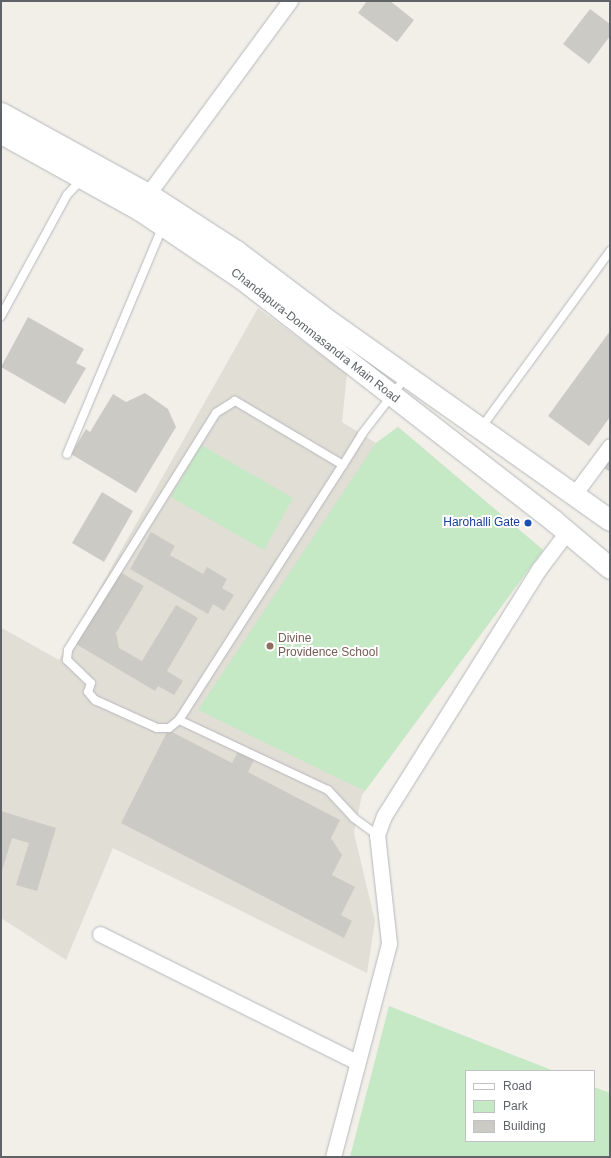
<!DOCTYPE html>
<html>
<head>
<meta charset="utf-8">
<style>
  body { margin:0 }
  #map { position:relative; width:611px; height:1158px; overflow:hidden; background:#f1efe8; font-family:Helvetica,sans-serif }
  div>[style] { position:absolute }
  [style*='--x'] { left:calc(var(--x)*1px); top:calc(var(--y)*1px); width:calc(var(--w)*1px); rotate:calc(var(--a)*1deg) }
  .education>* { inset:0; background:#e1ded6 }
  .green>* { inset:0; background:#c5e8c5 }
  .building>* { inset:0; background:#cccac5 }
  .roads { filter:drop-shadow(0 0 1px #b5b8bc) drop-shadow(0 0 1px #b5b8bc) }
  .service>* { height:8px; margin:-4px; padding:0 4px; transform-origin:4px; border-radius:4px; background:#fff }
  .minor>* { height:15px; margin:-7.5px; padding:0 7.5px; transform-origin:7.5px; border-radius:7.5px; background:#fff }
  .secondary>* { height:21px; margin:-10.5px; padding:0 10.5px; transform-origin:10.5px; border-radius:10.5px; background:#fff }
  .dots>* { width:11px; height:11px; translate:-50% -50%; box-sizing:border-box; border:2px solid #fff; border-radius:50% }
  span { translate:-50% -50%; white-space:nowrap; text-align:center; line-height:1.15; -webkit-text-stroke:4px #fff; paint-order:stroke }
  .street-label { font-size:12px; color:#5f6368 }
  .transit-label { font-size:12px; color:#164399 }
  .right { translate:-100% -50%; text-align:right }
  .education-label { font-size:12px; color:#785e54 }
  .left { translate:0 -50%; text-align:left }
  .frame { position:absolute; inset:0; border:2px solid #5f6368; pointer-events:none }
  .legend { position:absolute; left:465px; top:1070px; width:130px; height:72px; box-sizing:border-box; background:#fff; border:1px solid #bfc1c3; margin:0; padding:5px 7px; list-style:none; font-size:12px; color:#5f6368 }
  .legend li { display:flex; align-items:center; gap:8px; height:20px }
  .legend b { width:20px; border:1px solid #bfc1c3 }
</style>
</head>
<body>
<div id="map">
  <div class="education">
    <div style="clip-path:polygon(258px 308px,347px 374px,342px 422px,376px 443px,398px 427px,543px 550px,362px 795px,354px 833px,375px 921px,367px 973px,113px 848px,66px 960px,1px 918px,1px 630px,2px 628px,59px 660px)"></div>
  </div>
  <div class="green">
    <div style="clip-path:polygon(398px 427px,543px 550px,365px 791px,198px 710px,376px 443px)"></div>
    <div style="clip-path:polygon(201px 445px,293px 498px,264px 550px,171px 497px)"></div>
    <div style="clip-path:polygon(389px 1006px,554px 1071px,466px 1071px,466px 1141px,594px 1141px,594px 1087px,610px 1093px,610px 1157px,350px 1157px)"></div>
  </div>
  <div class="building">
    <div style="clip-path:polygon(367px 1px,390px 1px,414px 20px,397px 42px,358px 13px)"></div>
    <div style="clip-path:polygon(590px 9px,610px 24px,610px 36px,589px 64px,563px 44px)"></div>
    <div style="clip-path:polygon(28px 317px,84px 349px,76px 363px,86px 368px,65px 404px,1px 367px)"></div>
    <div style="clip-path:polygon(610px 331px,610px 417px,589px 446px,548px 416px)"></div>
    <div style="clip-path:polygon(145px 393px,168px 409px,176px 427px,136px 493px,71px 454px,86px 429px,90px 432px,113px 394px,126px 402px)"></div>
    <div style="clip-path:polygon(610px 454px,610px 472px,601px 466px)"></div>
    <div style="clip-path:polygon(102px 492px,133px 511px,104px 562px,72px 543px)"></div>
    <div style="clip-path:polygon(151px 532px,175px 546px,170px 555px,203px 574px,207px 567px,227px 579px,222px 588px,234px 595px,224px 611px,213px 604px,208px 614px,130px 569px)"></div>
    <div style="clip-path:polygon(118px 571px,144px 586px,116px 633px,119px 648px,142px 661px,176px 605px,198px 618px,167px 671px,183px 681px,174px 695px,158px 686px,155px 691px,76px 644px)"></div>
    <div style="clip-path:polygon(168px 730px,232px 763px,238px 752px,254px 760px,248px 772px,340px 820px,331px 838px,342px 855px,332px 875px,355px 887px,341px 915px,352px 921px,344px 938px,121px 823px)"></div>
    <div style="clip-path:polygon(1px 811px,56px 828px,37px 891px,16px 885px,29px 843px,12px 838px,1px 874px)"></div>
  </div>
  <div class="roads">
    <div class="service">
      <div style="--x:1;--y:316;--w:138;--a:-61.4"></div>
      <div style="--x:67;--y:195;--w:23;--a:-47"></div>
      <div style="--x:481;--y:428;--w:219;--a:-53.9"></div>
      <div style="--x:67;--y:454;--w:247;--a:-67.2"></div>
      <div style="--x:343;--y:465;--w:126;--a:-149.3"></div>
      <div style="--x:235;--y:401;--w:22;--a:148"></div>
      <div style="--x:216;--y:413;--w:279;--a:122"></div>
      <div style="--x:68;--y:650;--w:10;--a:96"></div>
      <div style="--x:67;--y:660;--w:33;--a:44"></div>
      <div style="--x:91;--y:683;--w:9;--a:108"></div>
      <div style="--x:88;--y:692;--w:11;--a:49"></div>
      <div style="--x:95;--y:700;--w:68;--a:24.3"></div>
      <div style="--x:157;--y:728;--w:12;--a:0"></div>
      <div style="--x:169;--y:728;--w:13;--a:-39"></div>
      <div style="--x:179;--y:720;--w:303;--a:-57.3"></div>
      <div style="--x:343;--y:465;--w:36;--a:-58"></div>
      <div style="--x:362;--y:434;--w:72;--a:-52.3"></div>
      <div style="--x:179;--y:720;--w:165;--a:25.2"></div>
      <div style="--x:328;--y:790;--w:38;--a:47"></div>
      <div style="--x:354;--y:818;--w:29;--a:36"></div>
    </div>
    <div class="minor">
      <div style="--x:148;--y:194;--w:240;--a:-53.7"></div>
      <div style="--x:573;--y:496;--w:62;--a:-53.5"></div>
      <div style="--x:100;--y:934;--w:287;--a:26.5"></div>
      <div style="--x:333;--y:1157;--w:221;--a:-75.3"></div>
      <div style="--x:389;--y:943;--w:109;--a:-96.3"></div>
      <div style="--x:377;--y:835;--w:20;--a:-70"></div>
      <div style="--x:384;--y:816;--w:292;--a:-57.9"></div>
      <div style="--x:539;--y:569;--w:46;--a:-52.9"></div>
    </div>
    <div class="secondary">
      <div style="--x:1;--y:113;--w:168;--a:28.9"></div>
      <div style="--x:148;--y:194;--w:105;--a:32.9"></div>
      <div style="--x:236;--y:251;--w:121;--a:37"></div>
      <div style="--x:333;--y:324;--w:339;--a:35.3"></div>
      <div style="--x:1;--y:133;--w:159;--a:29"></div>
      <div style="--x:140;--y:210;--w:122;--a:34"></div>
      <div style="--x:241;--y:278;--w:396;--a:37.8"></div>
      <div style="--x:554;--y:521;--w:73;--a:40"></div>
    </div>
  </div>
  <div class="dots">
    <div style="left:528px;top:523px;background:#1a4fb4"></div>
    <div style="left:270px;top:646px;background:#8d6e63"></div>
  </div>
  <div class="street-label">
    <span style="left:315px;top:336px;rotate:38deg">Chandapura-Dommasandra Main Road</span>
  </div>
  <div class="transit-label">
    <span class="right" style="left:520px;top:523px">Harohalli Gate</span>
  </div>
  <div class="education-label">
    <span class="left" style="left:278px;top:646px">Divine<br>Providence School</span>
  </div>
  <div class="frame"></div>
  <ul class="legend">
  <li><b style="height:5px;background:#fff"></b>Road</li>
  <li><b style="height:11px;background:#c5e8c5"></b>Park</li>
  <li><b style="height:11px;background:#cccac5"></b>Building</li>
  </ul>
</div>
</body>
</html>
